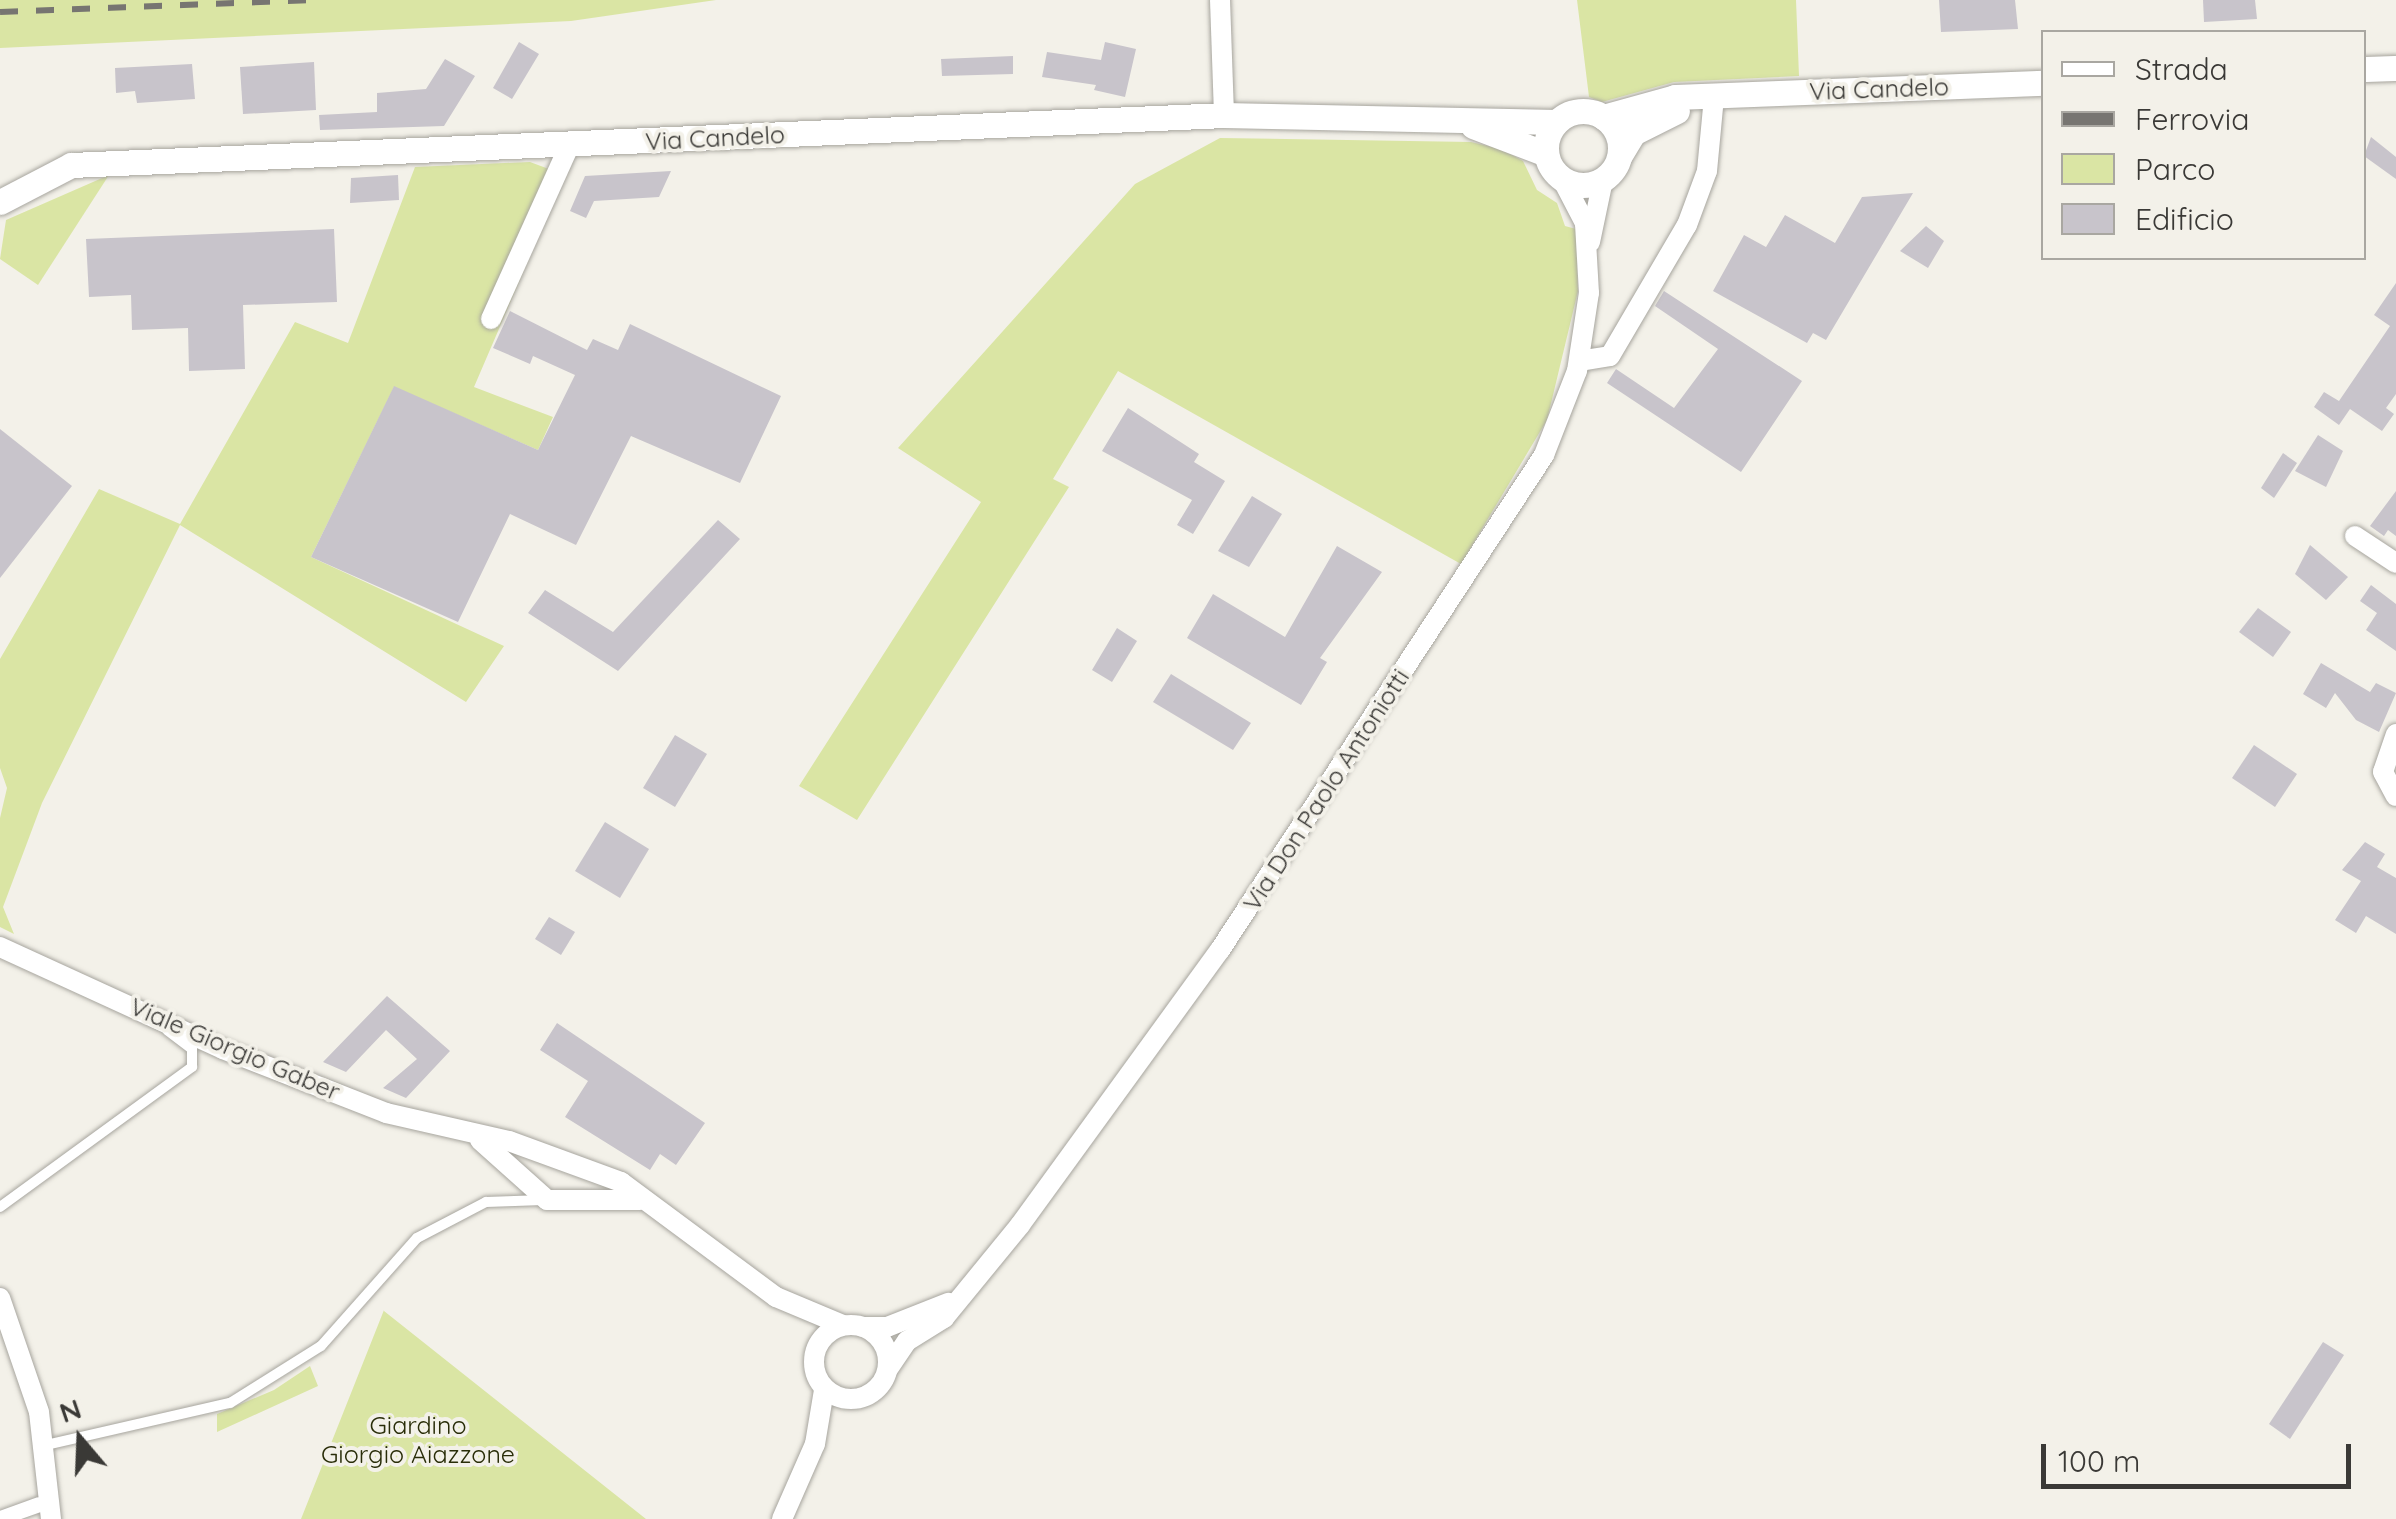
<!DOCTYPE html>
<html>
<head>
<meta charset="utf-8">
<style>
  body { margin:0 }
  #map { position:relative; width:2396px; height:1519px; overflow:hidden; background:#f3f1e9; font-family:Quicksand,sans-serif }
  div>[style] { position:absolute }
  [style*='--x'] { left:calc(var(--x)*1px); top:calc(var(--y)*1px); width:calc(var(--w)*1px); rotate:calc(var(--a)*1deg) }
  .green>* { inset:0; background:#dae5a4 }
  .building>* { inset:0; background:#c8c4cb }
  .roads { filter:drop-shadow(0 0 2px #a7a59e) drop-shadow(0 0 2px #a7a59e) }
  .service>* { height:10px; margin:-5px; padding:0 5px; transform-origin:5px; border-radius:5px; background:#fff }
  .pedestrian>* { height:15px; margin:-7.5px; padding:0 7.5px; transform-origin:7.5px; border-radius:7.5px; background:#fff }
  .minor>* { height:20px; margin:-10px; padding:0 10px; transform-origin:10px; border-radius:10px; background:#fff }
  .minor>.ring { margin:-10px; padding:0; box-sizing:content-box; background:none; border:20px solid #fff; border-radius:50% }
  .tertiary>* { height:25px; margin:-12.5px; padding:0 12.5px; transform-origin:12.5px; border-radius:12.5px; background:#fff }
  .tertiary>.ring { margin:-12.5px; padding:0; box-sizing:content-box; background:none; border:25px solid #fff; border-radius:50% }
  .rail>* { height:6px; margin-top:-3px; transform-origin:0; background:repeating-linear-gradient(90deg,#777571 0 18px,transparent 0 36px) }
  span { translate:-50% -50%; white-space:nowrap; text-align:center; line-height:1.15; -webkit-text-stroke:8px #f3f1e9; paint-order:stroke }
  .street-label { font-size:25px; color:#3a3936 }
  .park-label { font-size:25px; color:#292d08 }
  .legend { position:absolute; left:2041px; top:30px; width:325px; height:230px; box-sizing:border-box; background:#f3f1e9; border:2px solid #a9a7a1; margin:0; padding:12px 18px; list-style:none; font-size:30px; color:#3a3936 }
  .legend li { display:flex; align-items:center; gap:20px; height:50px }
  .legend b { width:50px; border:2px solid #a9a7a1 }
  .north { position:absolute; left:30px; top:1389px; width:100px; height:100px; -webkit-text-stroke:8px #f3f1e9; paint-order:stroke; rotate:341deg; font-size:28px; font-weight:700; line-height:40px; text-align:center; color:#3a3936 }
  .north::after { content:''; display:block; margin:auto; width:35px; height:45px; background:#3a3936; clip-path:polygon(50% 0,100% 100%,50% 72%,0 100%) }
  .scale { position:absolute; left:2041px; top:1444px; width:310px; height:45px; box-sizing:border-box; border:5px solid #3a3936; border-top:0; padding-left:12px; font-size:30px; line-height:35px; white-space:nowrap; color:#3a3936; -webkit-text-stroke:8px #f3f1e9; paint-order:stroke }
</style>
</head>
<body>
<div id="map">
  <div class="green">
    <div style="clip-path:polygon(0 0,716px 0,571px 21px,0 48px)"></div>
    <div style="clip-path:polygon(1577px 0,1796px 0,1799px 76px,1674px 82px,1602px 102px,1589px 97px)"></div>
    <div style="clip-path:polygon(1220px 138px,1471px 142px,1501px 149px,1523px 161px,1537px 190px,1557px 203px,1565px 226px,1576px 229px,1578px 291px,1547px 420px,1461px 564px,1118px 371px,1053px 479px,1069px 487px,857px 820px,799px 786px,981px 502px,898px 448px,1135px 184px)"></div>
    <div style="clip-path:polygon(530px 162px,565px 175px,474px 387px,553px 417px,538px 450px,394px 387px,311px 557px,504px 646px,466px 702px,180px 525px,42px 803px,3px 907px,14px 934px,0 927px,0 818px,7px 788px,0 768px,0 659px,99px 489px,180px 524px,295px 322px,348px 343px,415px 167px)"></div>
    <div style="clip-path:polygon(109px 175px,38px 285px,0 259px,6px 220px)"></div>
    <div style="clip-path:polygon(384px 1310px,384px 1311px,646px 1519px,301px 1519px)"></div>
    <div style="clip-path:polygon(310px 1366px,318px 1386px,217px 1432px,217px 1414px,274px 1390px)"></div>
  </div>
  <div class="building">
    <div style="clip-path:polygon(1939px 0,2015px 0,2018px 29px,1941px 32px)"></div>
    <div style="clip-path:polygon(2203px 0,2255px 0,2257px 19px,2204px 22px)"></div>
    <div style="clip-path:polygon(519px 42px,539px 54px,512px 99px,493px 88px)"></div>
    <div style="clip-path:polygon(1105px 42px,1136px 49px,1125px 97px,1094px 90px,1096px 85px,1042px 77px,1047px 52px,1101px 60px)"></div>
    <div style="clip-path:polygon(1013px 56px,1013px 74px,942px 76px,941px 59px)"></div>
    <div style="clip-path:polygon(445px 59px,475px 76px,444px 126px,320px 130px,319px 115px,377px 112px,377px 93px,426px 89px)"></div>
    <div style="clip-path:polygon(314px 62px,316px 110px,243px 114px,240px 67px)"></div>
    <div style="clip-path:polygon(192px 64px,195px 99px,137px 103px,135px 91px,116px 93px,115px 68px)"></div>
    <div style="clip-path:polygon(2371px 137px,2396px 157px,2396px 179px,2364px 156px)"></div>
    <div style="clip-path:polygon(671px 171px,659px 197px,594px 201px,586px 218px,570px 211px,585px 176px)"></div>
    <div style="clip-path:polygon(398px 175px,399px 200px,350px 203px,351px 178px)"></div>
    <div style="clip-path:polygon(1913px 193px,1826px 340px,1813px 333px,1807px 343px,1713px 291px,1744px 235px,1766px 247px,1785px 215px,1835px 243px,1862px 197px)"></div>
    <div style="clip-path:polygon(1926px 226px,1944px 241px,1928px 268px,1900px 251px)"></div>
    <div style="clip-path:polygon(334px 229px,337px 302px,243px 305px,245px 369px,189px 371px,188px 328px,132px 330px,131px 295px,89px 297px,86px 239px)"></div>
    <div style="clip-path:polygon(2396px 283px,2396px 394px,2386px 408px,2394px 414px,2382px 431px,2350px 409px,2339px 425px,2314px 407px,2324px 392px,2339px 401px,2390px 326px,2374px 315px)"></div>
    <div style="clip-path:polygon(1664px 291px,1802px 381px,1741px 472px,1607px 383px,1616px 369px,1674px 408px,1718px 349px,1655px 306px)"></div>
    <div style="clip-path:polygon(510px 311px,587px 350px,593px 339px,618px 350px,630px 324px,781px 396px,740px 483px,631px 436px,576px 545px,510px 514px,458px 622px,311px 557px,394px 386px,538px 450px,575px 375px,533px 356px,530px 364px,493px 348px)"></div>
    <div style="clip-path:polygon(1128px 408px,1199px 454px,1194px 462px,1225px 481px,1193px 534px,1177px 525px,1192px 500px,1102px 451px)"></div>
    <div style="clip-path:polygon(0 429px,72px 486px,0 578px)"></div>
    <div style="clip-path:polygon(2318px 435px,2343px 451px,2326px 487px,2295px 471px)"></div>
    <div style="clip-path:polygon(2283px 453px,2297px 463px,2274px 498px,2261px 488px)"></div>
    <div style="clip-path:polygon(2396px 491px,2396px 536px,2388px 530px,2384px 536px,2370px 526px)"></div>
    <div style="clip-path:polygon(1252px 496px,1282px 514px,1249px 567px,1218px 551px)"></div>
    <div style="clip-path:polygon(718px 520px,740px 539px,618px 671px,528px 613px,545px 590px,613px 632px)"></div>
    <div style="clip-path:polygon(2310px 545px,2348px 577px,2326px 600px,2295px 574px)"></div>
    <div style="clip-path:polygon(1337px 546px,1382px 572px,1320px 658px,1327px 662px,1301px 705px,1187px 638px,1213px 594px,1285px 637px)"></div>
    <div style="clip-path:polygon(2371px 585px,2396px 604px,2396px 651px,2366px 630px,2377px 613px,2360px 601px)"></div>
    <div style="clip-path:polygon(2258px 608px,2291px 632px,2273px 657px,2239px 632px)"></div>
    <div style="clip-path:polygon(1117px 628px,1137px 641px,1112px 682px,1092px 670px)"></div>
    <div style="clip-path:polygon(2321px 663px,2370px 692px,2376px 683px,2396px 693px,2379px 732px,2356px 720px,2335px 693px,2326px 708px,2303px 694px)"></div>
    <div style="clip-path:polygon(1171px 674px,1251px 723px,1233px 750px,1153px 702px)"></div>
    <div style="clip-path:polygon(675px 735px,707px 754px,675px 807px,643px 788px)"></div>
    <div style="clip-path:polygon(2254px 745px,2297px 774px,2275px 807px,2232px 778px)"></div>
    <div style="clip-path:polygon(605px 822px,649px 849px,620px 898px,575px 871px)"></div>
    <div style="clip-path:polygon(2365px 842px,2385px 854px,2377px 867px,2396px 878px,2396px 934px,2366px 916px,2356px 933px,2335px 920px,2361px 881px,2342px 870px)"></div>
    <div style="clip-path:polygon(549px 917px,575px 932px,561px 955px,535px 939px)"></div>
    <div style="clip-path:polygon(387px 996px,450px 1051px,406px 1098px,383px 1088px,417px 1059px,386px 1030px,346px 1072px,323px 1062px)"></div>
    <div style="clip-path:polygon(557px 1023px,705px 1123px,676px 1165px,660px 1154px,650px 1170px,565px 1117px,588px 1081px,540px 1050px)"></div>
    <div style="clip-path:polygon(2323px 1342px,2344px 1355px,2290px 1439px,2269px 1424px)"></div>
  </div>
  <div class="roads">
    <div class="service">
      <div style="--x:0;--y:1207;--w:238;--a:-36.1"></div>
      <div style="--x:192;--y:1067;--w:18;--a:-90"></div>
      <div style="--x:192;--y:1049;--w:31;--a:-143"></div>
      <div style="--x:46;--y:1445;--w:189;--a:-12.9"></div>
      <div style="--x:230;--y:1403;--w:107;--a:-32.1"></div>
      <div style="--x:321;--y:1346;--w:144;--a:-48.4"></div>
      <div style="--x:417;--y:1238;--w:78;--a:-27.6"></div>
      <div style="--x:486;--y:1202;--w:57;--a:-2"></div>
    </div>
    <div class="pedestrian">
      <div style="--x:0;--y:1518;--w:41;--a:-19.7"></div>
    </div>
    <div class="minor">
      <div style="--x:1220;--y:0;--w:115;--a:88"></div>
      <div style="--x:1590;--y:242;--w:63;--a:-78.2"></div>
      <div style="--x:491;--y:319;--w:192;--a:-65.7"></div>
      <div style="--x:1579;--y:361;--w:31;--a:-9"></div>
      <div style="--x:1610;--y:356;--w:152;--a:-59.6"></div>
      <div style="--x:1687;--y:225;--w:58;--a:-69.7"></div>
      <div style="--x:1707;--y:171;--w:74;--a:-84.6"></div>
      <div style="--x:2355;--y:536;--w:49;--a:33.4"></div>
      <div style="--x:2396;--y:734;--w:40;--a:108.9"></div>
      <div style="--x:2383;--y:772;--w:27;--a:62"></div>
      <div style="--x:0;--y:947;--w:245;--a:24.6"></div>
      <div style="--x:223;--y:1049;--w:175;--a:21.4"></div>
      <div style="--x:386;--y:1113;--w:126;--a:12.8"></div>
      <div style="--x:509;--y:1141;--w:119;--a:20.1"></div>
      <div style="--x:621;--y:1182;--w:193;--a:36.6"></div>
      <div style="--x:776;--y:1297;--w:73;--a:22.7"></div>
      <div style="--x:480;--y:1140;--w:90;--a:41.8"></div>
      <div style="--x:547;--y:1200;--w:93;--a:0"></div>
      <div style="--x:0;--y:1298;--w:120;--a:71.1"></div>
      <div style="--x:39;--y:1412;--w:108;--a:83.6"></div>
      <div class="ring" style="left:814px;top:1325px;width:54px;height:54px"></div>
      <div style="--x:863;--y:1327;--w:24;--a:0"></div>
      <div style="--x:887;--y:1327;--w:66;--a:-21.5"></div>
      <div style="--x:888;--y:1369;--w:34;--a:-56"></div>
      <div style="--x:907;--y:1341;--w:44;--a:-31.9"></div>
      <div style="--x:944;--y:1318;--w:120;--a:-50.7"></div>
      <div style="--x:1020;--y:1225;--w:340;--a:-54"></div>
      <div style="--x:1220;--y:950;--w:592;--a:-56.79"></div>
      <div style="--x:1544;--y:455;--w:90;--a:-68.6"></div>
      <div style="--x:1577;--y:371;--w:79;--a:-81.3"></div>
      <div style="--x:1589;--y:293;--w:70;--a:-93.3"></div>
      <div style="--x:1585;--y:223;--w:50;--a:-117.6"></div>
      <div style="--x:782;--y:1519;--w:82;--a:-66.3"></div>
      <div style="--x:815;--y:1444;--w:55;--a:-80.5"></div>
    </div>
    <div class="tertiary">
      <div style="--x:2364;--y:69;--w:32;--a:-2"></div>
      <div class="ring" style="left:1546px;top:111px;width:49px;height:49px"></div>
      <div style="--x:1603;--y:117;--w:75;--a:-15.5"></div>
      <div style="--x:1675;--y:97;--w:369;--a:-2.2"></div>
      <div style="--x:1473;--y:126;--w:78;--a:21"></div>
      <div style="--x:1620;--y:155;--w:26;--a:-59"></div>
      <div style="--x:1633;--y:133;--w:49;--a:-26.6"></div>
      <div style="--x:0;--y:202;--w:80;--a:-27.5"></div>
      <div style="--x:71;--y:165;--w:1154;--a:-2.48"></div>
      <div style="--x:1224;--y:115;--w:332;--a:1.2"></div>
    </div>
  </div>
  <div class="rail">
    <div style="--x:0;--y:12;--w:308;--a:-2.2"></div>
  </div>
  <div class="street-label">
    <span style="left:1879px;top:89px;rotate:-2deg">Via Candelo</span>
    <span style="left:715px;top:138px;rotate:-3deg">Via Candelo</span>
    <span style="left:1326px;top:790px;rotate:-57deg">Via Don Paolo Antoniotti</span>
    <span style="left:235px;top:1049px;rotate:23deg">Viale Giorgio Gaber</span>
  </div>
  <div class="park-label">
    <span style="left:418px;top:1440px">Giardino<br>Giorgio Aiazzone</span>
  </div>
  <ul class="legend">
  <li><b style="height:12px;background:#fff"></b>Strada</li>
  <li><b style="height:12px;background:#777571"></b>Ferrovia</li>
  <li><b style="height:28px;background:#dae5a4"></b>Parco</li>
  <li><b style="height:28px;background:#c8c4cb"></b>Edificio</li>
  </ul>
  <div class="north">N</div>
  <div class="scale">100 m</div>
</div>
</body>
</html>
